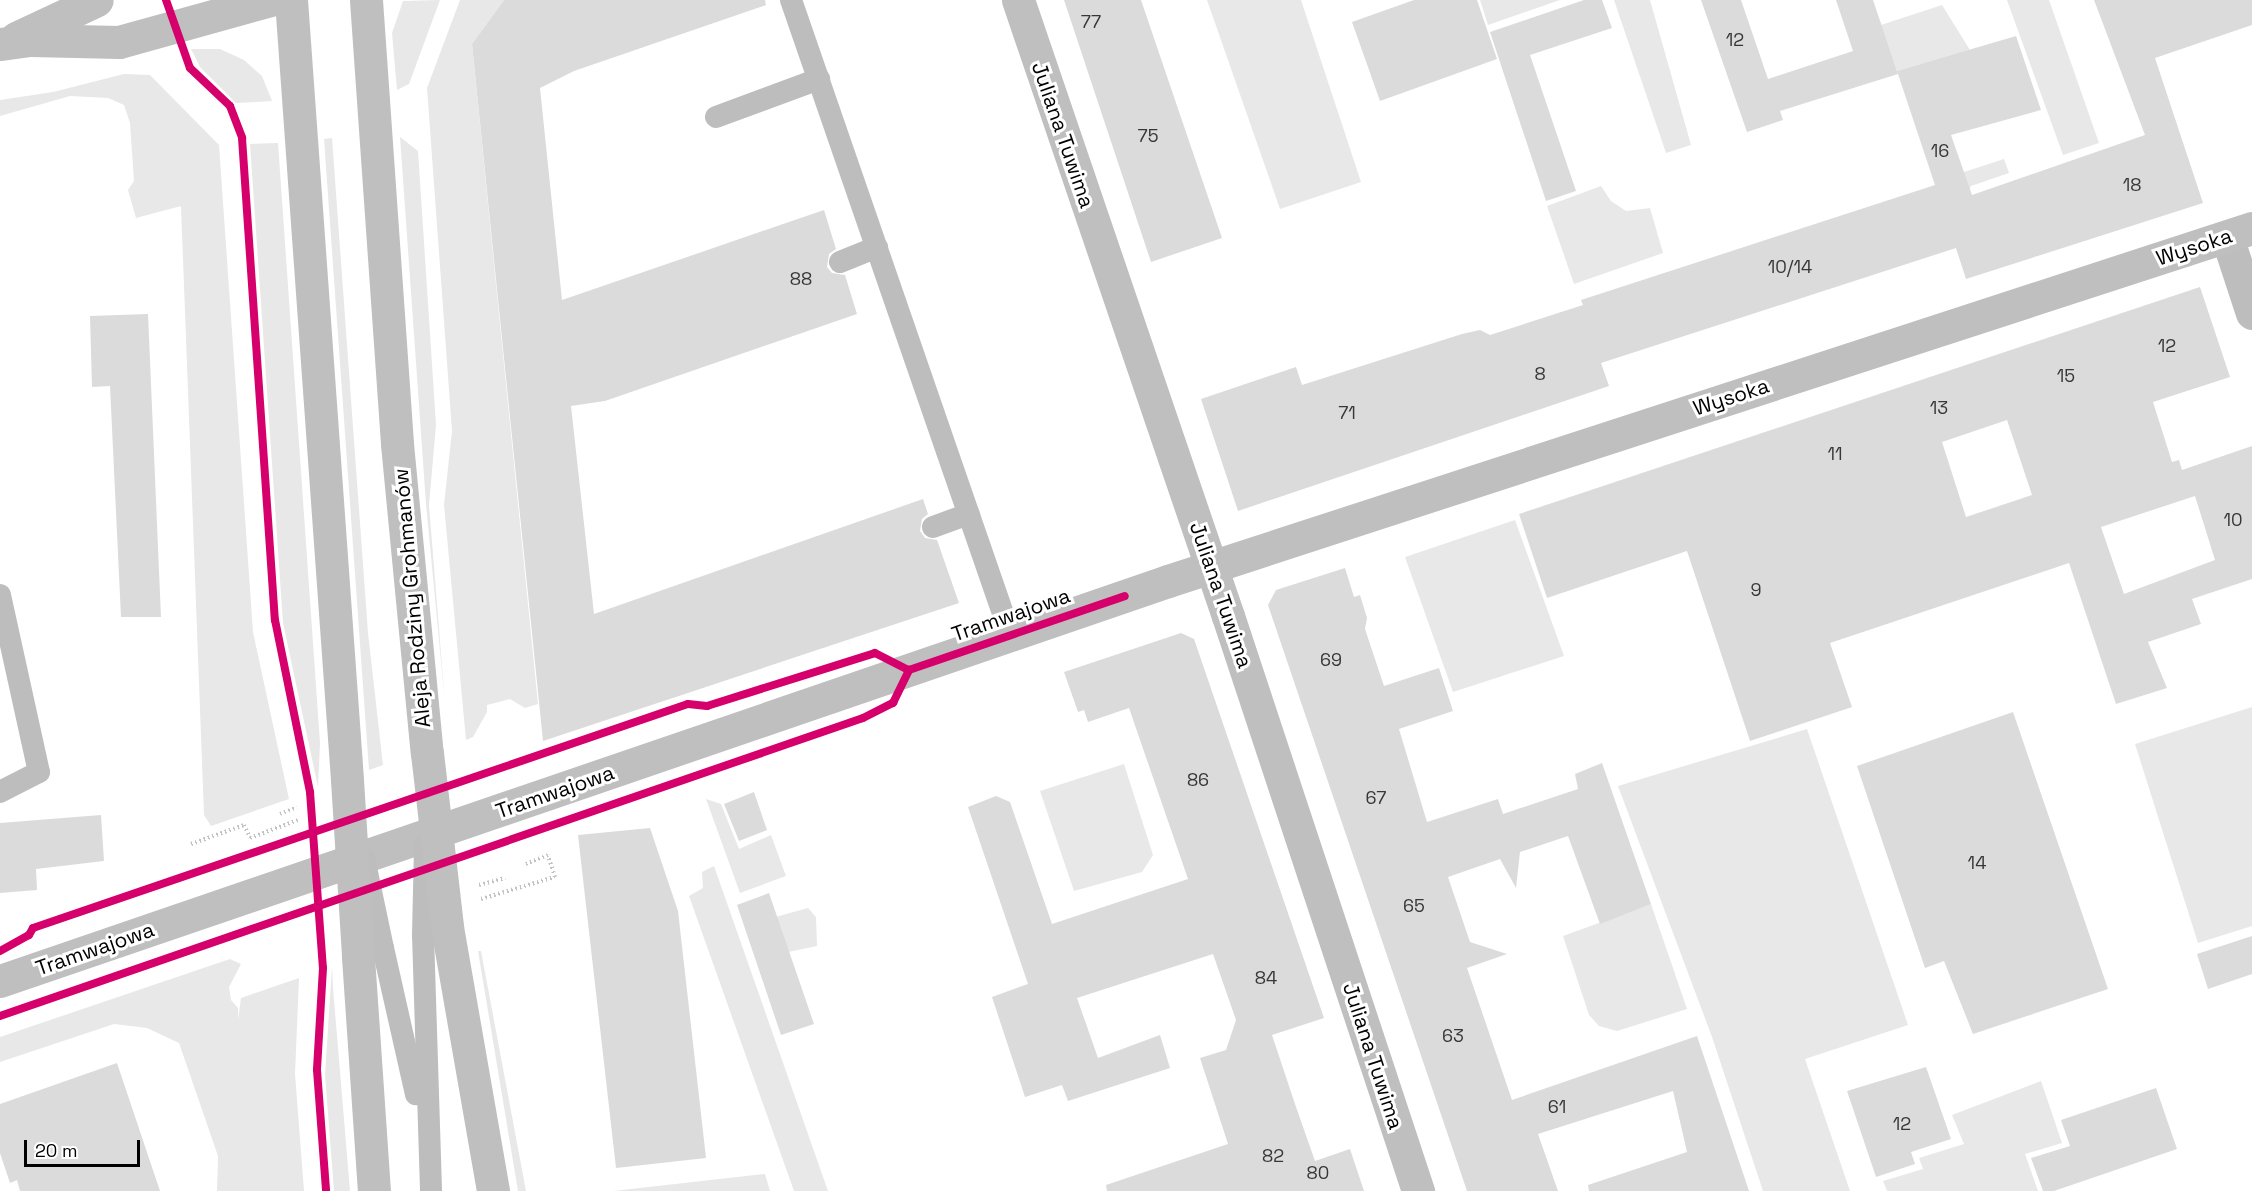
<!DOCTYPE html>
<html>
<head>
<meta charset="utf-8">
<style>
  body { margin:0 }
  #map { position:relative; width:2252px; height:1191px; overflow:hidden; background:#fff; font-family:"Space Grotesk",sans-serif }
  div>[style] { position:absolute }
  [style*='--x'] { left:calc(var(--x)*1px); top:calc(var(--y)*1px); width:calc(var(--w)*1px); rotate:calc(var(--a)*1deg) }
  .green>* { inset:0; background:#e8e8e8 }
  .building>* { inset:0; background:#dbdbdb }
  .path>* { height:4px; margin-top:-2px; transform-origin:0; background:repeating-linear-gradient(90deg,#c2c2c2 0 1.5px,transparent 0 4.5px) }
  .lane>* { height:22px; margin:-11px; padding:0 11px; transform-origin:11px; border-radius:11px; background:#bdbdbd }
  .street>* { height:33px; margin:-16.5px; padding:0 16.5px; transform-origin:16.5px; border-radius:16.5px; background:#bdbdbd }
  .secondary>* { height:33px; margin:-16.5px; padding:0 16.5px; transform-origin:16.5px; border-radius:16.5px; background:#bfbfbf }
  .path-bridge>* { height:4px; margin-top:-2px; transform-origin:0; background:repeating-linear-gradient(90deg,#c2c2c2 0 1.5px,transparent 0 4.5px) }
  .lane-bridge>* { height:22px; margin:-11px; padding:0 11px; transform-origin:11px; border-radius:11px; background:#bdbdbd }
  .secondary-bridge>* { height:33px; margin:-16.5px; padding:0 16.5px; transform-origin:16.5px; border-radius:16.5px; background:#bfbfbf }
  .cycleway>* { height:8px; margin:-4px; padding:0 4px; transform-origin:4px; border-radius:4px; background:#d6006c }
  span { translate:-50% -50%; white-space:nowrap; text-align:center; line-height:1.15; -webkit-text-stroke:6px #fff; paint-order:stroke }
  .number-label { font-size:18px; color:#373737 }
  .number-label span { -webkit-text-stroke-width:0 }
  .street-label { font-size:21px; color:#000 }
  .scale { position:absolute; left:24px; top:1140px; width:116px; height:27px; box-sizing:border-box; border:3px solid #000; border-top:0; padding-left:8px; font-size:18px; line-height:21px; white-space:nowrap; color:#000; -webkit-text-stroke:4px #fff; paint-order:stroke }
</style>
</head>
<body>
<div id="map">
  <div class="green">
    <div style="clip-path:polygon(440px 0,409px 84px,397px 90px,392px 33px,403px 1px)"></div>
    <div style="clip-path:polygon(460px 0,504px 0,472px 44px,538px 704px,525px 708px,510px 699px,487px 705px,487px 712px,473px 737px,466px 740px,444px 505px,452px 431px,427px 88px)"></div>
    <div style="clip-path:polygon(1207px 0,1301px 0,1361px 182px,1280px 209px)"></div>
    <div style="clip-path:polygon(1480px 0,1560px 0,1488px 25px)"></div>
    <div style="clip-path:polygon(1614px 0,1650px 0,1691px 145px,1666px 153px)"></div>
    <div style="clip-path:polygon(2007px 0,2049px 0,2099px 143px,2063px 155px)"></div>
    <div style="clip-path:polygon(1942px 5px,1970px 50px,1897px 71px,1881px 25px)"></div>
    <div style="clip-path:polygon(191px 49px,220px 49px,244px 60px,262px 76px,272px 101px,236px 103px,200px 67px)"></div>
    <div style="clip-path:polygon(124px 74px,150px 75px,219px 145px,253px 632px,289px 799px,211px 826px,204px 815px,181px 206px,136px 218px,128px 190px,134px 181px,130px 123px,124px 105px,108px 98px,70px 96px,0 116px,0 100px,53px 92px)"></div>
    <div style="clip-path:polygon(400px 137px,418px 151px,436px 425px,429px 505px,445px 703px,426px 504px)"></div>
    <div style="clip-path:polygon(332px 138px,368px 633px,383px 765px,369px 770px,324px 139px)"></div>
    <div style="clip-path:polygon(278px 143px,320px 743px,318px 787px,283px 623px,250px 144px)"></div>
    <div style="clip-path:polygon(2004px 159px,2009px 173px,1971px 186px,1965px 198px,1964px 172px)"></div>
    <div style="clip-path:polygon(1601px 186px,1611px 201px,1626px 211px,1650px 208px,1663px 253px,1574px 284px,1547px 206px)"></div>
    <div style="clip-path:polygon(1515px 520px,1564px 656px,1453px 692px,1405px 557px)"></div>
    <div style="clip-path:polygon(2252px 707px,2252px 926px,2198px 943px,2135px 744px)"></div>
    <div style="clip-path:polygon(1807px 729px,1908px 1025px,1805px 1059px,1850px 1191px,1763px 1191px,1712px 1037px,1618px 786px)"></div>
    <div style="clip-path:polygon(1124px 764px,1153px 855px,1142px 872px,1074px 891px,1040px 791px)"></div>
    <div style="clip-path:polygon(706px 799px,721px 804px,739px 849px,771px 835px,786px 876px,740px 893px)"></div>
    <div style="clip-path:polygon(714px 866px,828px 1191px,794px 1191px,689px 896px,703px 888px,702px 872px)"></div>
    <div style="clip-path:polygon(1651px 904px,1687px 1009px,1617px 1031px,1599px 1026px,1589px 1015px,1563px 936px)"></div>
    <div style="clip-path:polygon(808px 908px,816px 917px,817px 946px,764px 957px,750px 924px)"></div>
    <div style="clip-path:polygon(478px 951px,481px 951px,526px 1191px,518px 1191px)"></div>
    <div style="clip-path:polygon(230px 959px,241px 964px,229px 987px,231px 1000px,238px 1008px,238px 1020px,241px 998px,299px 978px,295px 1074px,304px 1191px,217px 1191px,218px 1156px,179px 1043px,147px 1028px,114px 1024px,0 1062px,0 1037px)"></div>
    <div style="clip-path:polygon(332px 966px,333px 988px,350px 1191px,334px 1191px,325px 1075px)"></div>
    <div style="clip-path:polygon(2041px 1081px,2062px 1143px,2025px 1154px,2038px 1191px,1887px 1191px,1883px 1181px,1923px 1169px,1919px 1158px,1964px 1144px,1952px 1115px)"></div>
    <div style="clip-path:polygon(765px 1174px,770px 1191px,613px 1191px)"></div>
  </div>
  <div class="building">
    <div style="clip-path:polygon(504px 0,765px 0,766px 5px,574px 71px,540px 88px,562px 300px,824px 210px,836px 249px,829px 254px,827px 267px,832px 273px,845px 275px,857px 314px,605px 401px,571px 406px,594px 614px,923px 499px,928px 514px,922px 519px,920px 531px,925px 538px,937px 540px,959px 603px,543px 741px,472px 44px)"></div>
    <div style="clip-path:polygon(1064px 0,1141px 0,1222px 238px,1151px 262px)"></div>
    <div style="clip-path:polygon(1414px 0,1477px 0,1497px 59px,1380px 101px,1352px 22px)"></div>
    <div style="clip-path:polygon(1584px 0,1602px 0,1612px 28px,1530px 55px,1576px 191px,1546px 201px,1490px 32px)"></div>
    <div style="clip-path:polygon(1701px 0,1741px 0,1768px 79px,1853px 51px,1836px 0,1873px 0,1898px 74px,1780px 111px,1783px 120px,1747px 132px)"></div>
    <div style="clip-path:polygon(2094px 0,2252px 0,2252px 25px,2155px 58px,2203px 203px,1966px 279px,1956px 248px,1601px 363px,1609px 386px,1238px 511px,1201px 399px,1296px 367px,1302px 385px,1462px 334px,1480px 330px,1490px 335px,1583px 305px,1581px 300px,1935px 185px,1897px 71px,2016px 36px,2041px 110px,1951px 135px,1972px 195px,2145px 135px)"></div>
    <div style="clip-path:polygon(evenodd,2200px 287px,2230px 377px,2153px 402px,2172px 462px,2179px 460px,2182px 470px,2252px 446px,2252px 579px,2192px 599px,2201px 624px,2148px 642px,2167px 688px,2116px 704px,2069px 563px,1830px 643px,1852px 707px,1750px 741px,1687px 551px,1547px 598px,1519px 514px,2200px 287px,2007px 420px,2032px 495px,1966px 517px,1942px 442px,2007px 420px,2200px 287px,2195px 496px,2215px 560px,2124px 594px,2101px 527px,2195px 496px)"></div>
    <div style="clip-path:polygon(148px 314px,161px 617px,121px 617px,110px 386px,92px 387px,90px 316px)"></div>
    <div style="clip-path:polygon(1345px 568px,1354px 597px,1360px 595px,1367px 618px,1365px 629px,1384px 686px,1439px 668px,1453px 711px,1399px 729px,1427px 822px,1498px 799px,1503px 814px,1578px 789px,1575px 774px,1602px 763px,1651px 904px,1600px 924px,1568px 836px,1520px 852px,1516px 888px,1500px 859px,1448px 877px,1470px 942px,1507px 954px,1467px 968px,1512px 1100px,1697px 1036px,1749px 1191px,1589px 1191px,1588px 1185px,1687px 1152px,1673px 1091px,1538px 1134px,1558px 1191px,1467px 1191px,1268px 605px,1276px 590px)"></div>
    <div style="clip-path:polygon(1181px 633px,1194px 639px,1324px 1018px,1272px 1035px,1296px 1107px,1315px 1161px,1350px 1149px,1364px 1191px,1107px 1191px,1106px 1185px,1228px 1144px,1200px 1058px,1226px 1050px,1236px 1020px,1213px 954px,1077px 998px,1098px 1058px,1160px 1035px,1170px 1068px,1068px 1101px,1062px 1085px,1025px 1097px,992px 997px,1028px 984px,968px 807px,996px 796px,1010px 802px,1052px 924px,1188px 879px,1129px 708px,1088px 722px,1084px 710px,1078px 712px,1064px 672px)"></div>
    <div style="clip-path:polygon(2013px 712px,2108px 989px,1973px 1034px,1944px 961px,1925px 968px,1857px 766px)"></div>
    <div style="clip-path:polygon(754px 792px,767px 830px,739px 841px,724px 804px)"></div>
    <div style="clip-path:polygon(101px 815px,104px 861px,36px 869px,37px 890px,0 893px,0 823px)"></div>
    <div style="clip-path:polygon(650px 828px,678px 911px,706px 1158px,616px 1168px,578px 835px)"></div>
    <div style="clip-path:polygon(769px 893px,814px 1024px,781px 1035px,737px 905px)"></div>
    <div style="clip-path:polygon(2252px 936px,2252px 974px,2208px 989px,2197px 954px)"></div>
    <div style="clip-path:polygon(117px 1063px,160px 1191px,20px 1191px,17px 1180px,10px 1183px,0 1153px,0 1104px)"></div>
    <div style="clip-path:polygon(1926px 1067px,1951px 1139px,1911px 1152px,1915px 1164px,1876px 1177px,1847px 1091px)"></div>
    <div style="clip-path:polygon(2156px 1088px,2177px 1149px,2054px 1191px,2043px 1191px,2031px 1158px,2070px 1146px,2061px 1120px)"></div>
  </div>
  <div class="path">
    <div style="--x:479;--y:885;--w:27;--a:-15"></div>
    <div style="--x:481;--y:899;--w:77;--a:-16.6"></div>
    <div style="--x:555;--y:877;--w:23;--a:-108"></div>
    <div style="--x:548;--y:855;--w:24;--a:158"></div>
  </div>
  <div class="lane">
    <div style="--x:791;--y:0;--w:671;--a:70.94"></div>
    <div style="--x:716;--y:117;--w:110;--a:-20.3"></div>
    <div style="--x:840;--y:262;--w:40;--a:-22"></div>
    <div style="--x:933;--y:527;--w:38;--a:-20"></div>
    <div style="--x:0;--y:595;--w:181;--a:77.6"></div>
    <div style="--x:39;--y:772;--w:44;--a:152.9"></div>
    <div style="--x:423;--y:935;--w:256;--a:88.2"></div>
    <div style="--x:383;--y:948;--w:150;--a:77.3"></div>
  </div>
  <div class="street">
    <div style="--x:2227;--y:237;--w:80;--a:71.8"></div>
  </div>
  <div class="secondary">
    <div style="--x:291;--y:0;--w:782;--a:85.89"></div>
    <div style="--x:366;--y:0;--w:445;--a:86"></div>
    <div style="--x:397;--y:444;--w:310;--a:84.5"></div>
    <div style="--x:1018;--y:0;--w:651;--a:71.18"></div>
    <div style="--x:1228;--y:616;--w:606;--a:71.71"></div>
    <div style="--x:16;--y:38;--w:89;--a:-25.1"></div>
    <div style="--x:1;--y:44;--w:29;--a:-8"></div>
    <div style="--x:30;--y:40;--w:89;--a:1.3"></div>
    <div style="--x:119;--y:42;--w:157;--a:-15.5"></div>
    <div style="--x:447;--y:927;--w:268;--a:80.1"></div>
    <div style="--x:358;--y:957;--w:235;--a:86.1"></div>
    <div style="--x:0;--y:981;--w:1235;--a:-18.9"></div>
    <div style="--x:1168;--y:581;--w:1140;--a:-18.04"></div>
  </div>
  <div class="path-bridge">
    <div style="--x:280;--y:814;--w:18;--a:-22"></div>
    <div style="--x:191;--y:844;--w:56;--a:-19.7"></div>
    <div style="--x:244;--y:825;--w:14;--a:65"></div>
    <div style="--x:250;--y:838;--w:51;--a:-20.6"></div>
  </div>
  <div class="lane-bridge">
    <div style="--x:364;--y:858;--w:92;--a:78.1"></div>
    <div style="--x:423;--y:935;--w:91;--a:-88.7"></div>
  </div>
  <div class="secondary-bridge">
    <div style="--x:427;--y:753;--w:175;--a:83.4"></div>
    <div style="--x:347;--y:780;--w:177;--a:86.4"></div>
  </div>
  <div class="cycleway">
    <div style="--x:166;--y:0;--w:72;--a:70.6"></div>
    <div style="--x:190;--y:68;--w:55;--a:43.5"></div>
    <div style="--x:230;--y:106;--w:34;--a:69"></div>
    <div style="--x:242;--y:138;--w:483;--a:86.1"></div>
    <div style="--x:275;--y:620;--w:176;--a:78.5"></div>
    <div style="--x:310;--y:792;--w:176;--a:85.8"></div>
    <div style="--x:323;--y:968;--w:102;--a:93.4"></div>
    <div style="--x:317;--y:1070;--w:121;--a:85.7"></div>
    <div style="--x:909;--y:670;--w:228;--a:-18.9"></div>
    <div style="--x:0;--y:951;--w:33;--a:-29"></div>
    <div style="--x:29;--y:935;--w:8;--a:-60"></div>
    <div style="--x:33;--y:928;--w:692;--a:-18.88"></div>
    <div style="--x:688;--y:704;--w:19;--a:6"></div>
    <div style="--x:707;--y:706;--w:176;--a:-17.5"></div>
    <div style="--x:875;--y:653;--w:38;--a:27"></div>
    <div style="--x:0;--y:1016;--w:913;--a:-19.05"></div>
    <div style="--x:863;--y:718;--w:34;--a:-27"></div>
    <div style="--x:893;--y:703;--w:37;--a:-64"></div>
  </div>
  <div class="number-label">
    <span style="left:1091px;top:22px">77</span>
    <span style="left:1735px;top:40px">12</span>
    <span style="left:1148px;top:136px">75</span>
    <span style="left:1940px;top:151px">16</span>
    <span style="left:2132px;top:185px">18</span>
    <span style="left:1790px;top:267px">10/14</span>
    <span style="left:801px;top:279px">88</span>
    <span style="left:2167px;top:346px">12</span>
    <span style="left:1540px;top:374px">8</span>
    <span style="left:2066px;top:376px">15</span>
    <span style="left:1939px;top:408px">13</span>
    <span style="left:1347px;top:413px">71</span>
    <span style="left:1835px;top:454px">11</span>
    <span style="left:2233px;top:520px">10</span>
    <span style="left:1756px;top:590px">9</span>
    <span style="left:1331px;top:660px">69</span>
    <span style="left:1198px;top:780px">86</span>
    <span style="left:1376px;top:798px">67</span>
    <span style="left:1977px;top:863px">14</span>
    <span style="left:1414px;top:906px">65</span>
    <span style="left:1266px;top:978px">84</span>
    <span style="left:1453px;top:1036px">63</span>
    <span style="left:1557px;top:1107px">61</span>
    <span style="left:1902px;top:1124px">12</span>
    <span style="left:1273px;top:1156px">82</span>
    <span style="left:1318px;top:1173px">80</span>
  </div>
  <div class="street-label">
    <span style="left:1063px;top:135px;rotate:71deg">Juliana Tuwima</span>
    <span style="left:2194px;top:247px;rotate:-18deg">Wysoka</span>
    <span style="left:1731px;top:397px;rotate:-18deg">Wysoka</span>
    <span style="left:1221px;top:595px;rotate:71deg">Juliana Tuwima</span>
    <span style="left:412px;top:598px;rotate:-95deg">Aleja Rodziny Grohmanów</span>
    <span style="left:1011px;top:615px;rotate:-19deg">Tramwajowa</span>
    <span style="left:555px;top:792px;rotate:-19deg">Tramwajowa</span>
    <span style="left:95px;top:949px;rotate:-19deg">Tramwajowa</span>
    <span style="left:1373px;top:1056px;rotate:72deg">Juliana Tuwima</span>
  </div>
  <div class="scale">20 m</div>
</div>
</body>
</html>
